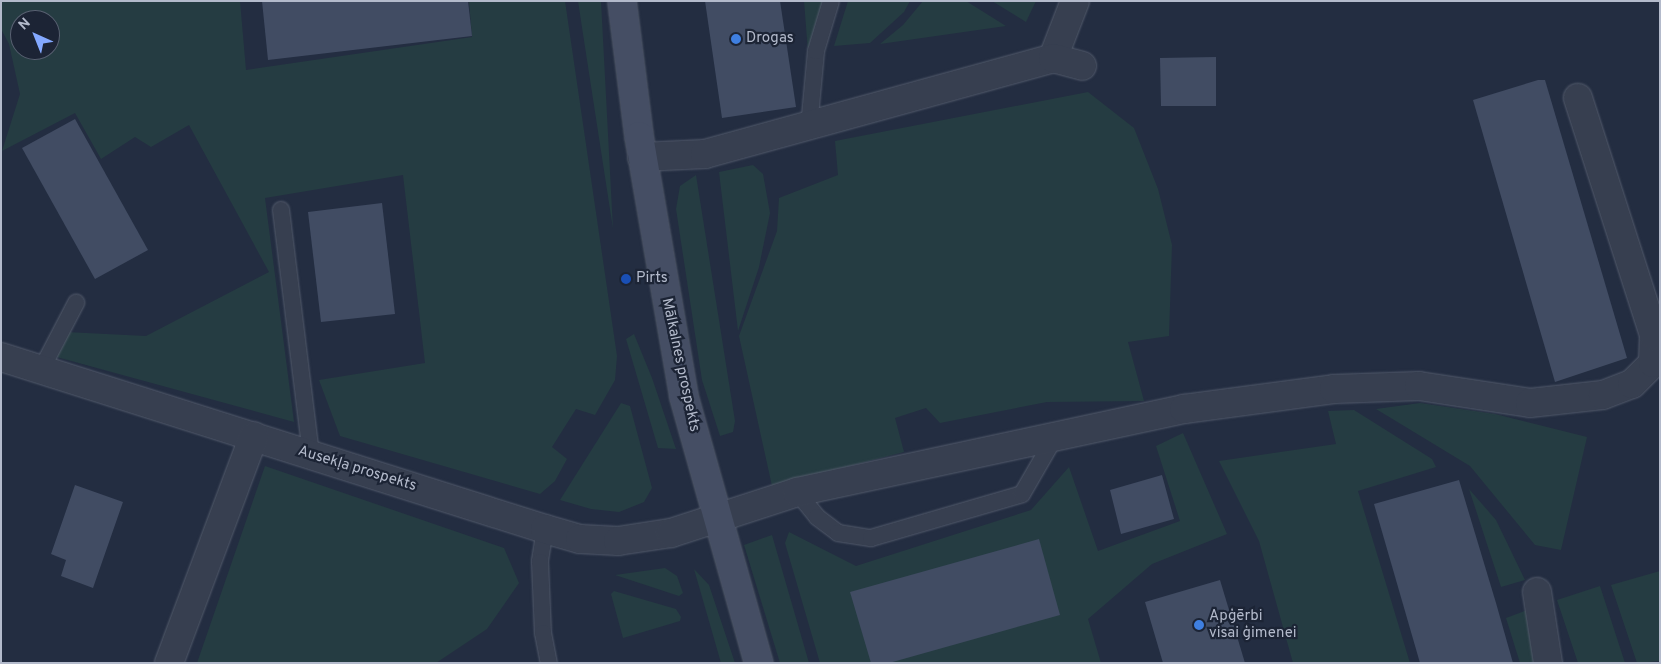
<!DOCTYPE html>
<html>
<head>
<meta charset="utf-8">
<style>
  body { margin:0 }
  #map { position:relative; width:1661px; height:664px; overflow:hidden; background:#232d41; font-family:Overpass,sans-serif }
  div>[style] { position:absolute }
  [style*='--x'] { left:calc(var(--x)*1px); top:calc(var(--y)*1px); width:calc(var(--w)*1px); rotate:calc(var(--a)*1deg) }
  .green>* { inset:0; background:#253c42 }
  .building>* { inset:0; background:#414c63 }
  .roads { filter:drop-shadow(0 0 1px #525a6b) drop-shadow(0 0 1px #525a6b) }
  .service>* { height:16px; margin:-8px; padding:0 8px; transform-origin:8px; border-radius:8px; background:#373f50 }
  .minor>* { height:28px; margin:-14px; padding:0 14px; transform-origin:14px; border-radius:14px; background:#373f50 }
  .secondary>* { height:28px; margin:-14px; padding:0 14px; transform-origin:14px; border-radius:14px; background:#454e64 }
  .dots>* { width:14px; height:14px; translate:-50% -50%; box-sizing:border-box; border:2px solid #1c2435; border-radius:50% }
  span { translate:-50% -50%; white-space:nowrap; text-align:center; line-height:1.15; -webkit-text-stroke:4.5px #1c2435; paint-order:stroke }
  .poi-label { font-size:15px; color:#b3bacb }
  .left { translate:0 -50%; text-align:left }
  .street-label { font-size:15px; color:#b3bacb }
  .frame { position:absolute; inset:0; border:2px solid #b3bacb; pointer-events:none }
  .north { position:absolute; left:10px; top:10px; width:50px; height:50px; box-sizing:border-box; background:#1c2435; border:1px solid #586071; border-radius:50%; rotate:316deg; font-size:14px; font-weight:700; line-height:20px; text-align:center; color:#b3bacb }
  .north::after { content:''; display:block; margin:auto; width:18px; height:22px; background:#84a9ff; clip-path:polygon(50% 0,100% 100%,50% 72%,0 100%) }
</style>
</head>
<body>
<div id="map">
  <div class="green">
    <div style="clip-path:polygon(evenodd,1px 1px,240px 1px,246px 70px,472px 37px,469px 1px,565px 1px,617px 356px,615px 380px,595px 415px,576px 409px,552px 447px,567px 459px,555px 481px,540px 494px,340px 436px,319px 380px,425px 363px,403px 175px,265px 198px,294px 422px,53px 356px,66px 332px,146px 336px,269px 272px,189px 125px,151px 147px,135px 137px,101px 159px,75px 113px,2px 151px,20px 94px,9px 44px,1px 29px,1px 1px,20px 20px,50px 20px,50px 50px,20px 50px,20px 20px)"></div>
    <div style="clip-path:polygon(578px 1px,601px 1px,613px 229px,583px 34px)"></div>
    <div style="clip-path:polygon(804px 1px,824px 1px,808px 52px)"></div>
    <div style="clip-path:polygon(848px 1px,910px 1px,904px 12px,870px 43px,834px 46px)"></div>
    <div style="clip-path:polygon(923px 1px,966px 1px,1006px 26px,880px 44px,903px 25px)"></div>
    <div style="clip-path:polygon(992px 1px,1036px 1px,1026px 22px)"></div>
    <div style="clip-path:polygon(1088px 92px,1134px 128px,1158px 189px,1172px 245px,1169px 336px,1128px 342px,1144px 401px,1047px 402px,940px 423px,926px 408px,895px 418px,904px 452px,772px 486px,739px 336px,777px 231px,779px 198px,838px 175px,835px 141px)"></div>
    <div style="clip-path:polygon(753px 165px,763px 174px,770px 213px,759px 267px,738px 331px,719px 172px)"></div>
    <div style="clip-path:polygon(696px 175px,735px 421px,733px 432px,720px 436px,702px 380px,676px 209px,680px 186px)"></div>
    <div style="clip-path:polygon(634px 334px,652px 378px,676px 449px,658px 448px,626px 339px)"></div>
    <div style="clip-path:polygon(621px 403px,630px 406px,652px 488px,644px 502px,619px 512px,591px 509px,560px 500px)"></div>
    <div style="clip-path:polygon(1420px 403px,1495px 414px,1587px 437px,1561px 550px,1535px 545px,1470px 466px,1376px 409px)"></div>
    <div style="clip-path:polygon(1354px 410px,1432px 459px,1436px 467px,1358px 491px,1410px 663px,1293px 663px,1259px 541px,1219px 461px,1336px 444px,1328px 411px)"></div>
    <div style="clip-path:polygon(1183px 433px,1227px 534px,1152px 564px,1088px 619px,1101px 663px,820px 663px,785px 543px,789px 532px,856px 566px,1031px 510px,1069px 467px,1098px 551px,1180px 521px,1156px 446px)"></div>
    <div style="clip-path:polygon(265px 466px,504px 548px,519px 583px,487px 629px,436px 663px,197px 663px)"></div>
    <div style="clip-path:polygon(1469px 489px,1496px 520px,1525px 580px,1501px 587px)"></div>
    <div style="clip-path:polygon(772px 535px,809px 663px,780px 663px,744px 545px)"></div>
    <div style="clip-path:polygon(665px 568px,677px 576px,683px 593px,679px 596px,615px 575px)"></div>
    <div style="clip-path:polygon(694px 569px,709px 585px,735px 663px,721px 663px)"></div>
    <div style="clip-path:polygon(1660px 571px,1660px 661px,1637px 663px,1611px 585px)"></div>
    <div style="clip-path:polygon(1600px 586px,1625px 663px,1578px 663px,1557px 600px)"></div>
    <div style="clip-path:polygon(614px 591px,676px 609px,681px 617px,680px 621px,623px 638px,611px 594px)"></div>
    <div style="clip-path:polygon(1530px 609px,1537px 663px,1520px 663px,1506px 618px)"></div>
  </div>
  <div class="building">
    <div style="clip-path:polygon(262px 1px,468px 1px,472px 36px,268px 60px)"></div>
    <div style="clip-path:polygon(705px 1px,780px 1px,796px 107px,722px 118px)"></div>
    <div style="clip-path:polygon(1216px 57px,1216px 106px,1161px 106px,1160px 58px)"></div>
    <div style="clip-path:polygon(1538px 80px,1545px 80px,1627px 358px,1555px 382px,1473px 100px)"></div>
    <div style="clip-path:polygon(75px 119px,148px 250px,95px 279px,22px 148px)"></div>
    <div style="clip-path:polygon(382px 203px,395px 314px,321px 322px,308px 212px)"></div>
    <div style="clip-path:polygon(1162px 475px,1174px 519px,1121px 534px,1110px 490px)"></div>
    <div style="clip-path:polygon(1459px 480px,1496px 603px,1513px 663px,1420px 663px,1374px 504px)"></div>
    <div style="clip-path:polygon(75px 485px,123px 502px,93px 588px,61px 576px,66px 560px,51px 554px)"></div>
    <div style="clip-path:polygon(1039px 539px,1060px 615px,889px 663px,871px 663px,850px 592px)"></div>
    <div style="clip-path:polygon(1220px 580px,1245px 663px,1163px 663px,1145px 602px)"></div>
  </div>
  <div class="roads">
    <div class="service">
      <div style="--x:809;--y:127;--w:76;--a:-84.7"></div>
      <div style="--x:816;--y:51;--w:52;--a:-73.3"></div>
      <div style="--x:281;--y:210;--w:248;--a:83"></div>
      <div style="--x:41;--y:370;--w:76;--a:-62.4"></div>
      <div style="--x:797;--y:492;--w:32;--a:51"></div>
      <div style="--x:817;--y:517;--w:26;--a:37"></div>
      <div style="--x:838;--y:533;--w:33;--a:9"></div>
      <div style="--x:871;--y:538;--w:157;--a:-16.2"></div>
      <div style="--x:1022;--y:494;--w:68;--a:-60"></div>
      <div style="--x:545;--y:529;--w:33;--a:99"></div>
      <div style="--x:540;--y:562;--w:71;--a:87.6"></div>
      <div style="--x:543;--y:633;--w:31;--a:79"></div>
    </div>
    <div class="minor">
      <div style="--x:1053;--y:58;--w:61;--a:-68.9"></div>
      <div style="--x:642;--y:157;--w:63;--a:-2.7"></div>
      <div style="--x:705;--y:154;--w:361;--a:-15.4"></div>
      <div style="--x:1053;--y:58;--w:30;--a:15"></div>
      <div style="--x:1;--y:357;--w:571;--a:17.55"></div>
      <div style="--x:545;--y:529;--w:36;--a:16"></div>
      <div style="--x:580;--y:539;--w:38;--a:3"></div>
      <div style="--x:618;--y:541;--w:54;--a:-8.6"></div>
      <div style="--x:671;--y:533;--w:133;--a:-18"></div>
      <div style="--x:797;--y:492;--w:396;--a:-12.1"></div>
      <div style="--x:1184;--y:409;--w:151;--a:-7.6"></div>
      <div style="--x:1334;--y:389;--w:85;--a:-2"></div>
      <div style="--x:1419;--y:386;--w:112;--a:8.7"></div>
      <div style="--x:1530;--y:403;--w:73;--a:-6.3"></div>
      <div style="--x:1603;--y:395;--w:31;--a:-21"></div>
      <div style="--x:1632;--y:384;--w:30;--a:-45"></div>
      <div style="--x:1653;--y:363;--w:28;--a:-88"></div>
      <div style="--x:1654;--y:335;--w:249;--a:-107.8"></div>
      <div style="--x:1537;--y:592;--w:72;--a:81.2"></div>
      <div style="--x:169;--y:663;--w:242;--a:-69.5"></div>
    </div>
    <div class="secondary">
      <div style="--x:622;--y:1;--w:136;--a:82.8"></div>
      <div style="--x:639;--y:136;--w:265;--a:80.2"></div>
      <div style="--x:684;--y:397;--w:276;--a:74.3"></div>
    </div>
  </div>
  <div class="dots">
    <div style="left:736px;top:39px;background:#3f7fe0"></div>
    <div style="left:626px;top:279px;background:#1a4fb4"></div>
    <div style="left:1199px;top:625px;background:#3f7fe0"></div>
  </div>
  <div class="poi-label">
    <span class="left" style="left:746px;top:39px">Drogas</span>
    <span class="left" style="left:636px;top:279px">Pirts</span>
    <span class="left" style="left:1209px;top:625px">Apģērbi<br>visai ģimenei</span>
  </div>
  <div class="street-label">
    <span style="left:680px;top:365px;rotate:78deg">Mālkalnes prospekts</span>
    <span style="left:357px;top:469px;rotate:17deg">Ausekļa prospekts</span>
  </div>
  <div class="frame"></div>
  <div class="north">N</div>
</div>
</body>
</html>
